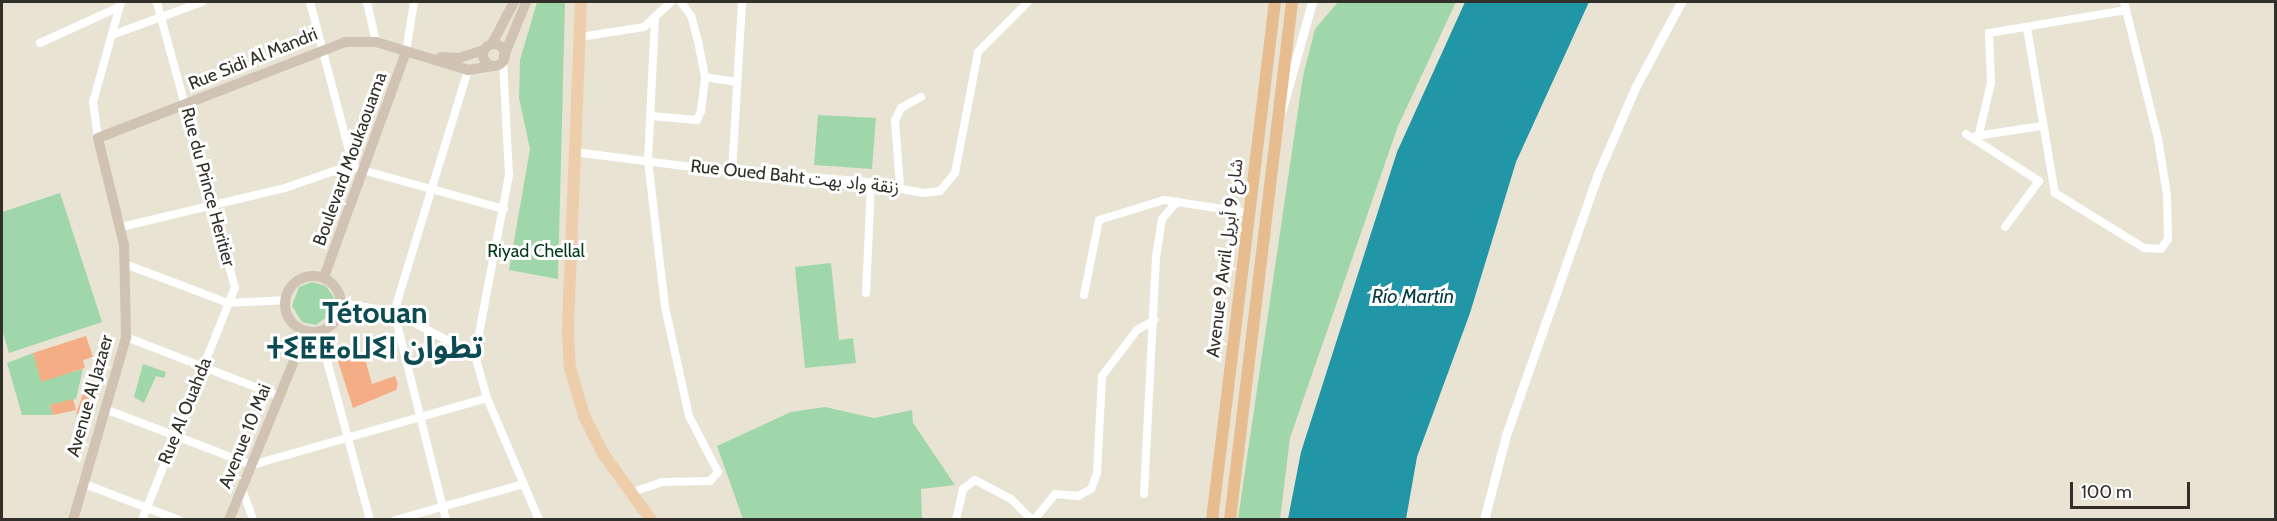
<!DOCTYPE html>
<html>
<head>
<meta charset="utf-8">
<style>
  body { margin:0 }
  #map { position:relative; width:2277px; height:521px; overflow:hidden; background:#e9e3d4; font-family:Cabin,"Noto Sans Arabic","Noto Sans Tifinagh",sans-serif }
  div>[style] { position:absolute }
  [style*='--x'] { left:calc(var(--x)*1px); top:calc(var(--y)*1px); width:calc(var(--w)*1px); rotate:calc(var(--a)*1deg) }
  .green>* { inset:0; background:#9fd7ab }
  .water>* { inset:0; background:#2196a7 }
  .building>* { inset:0; background:#f5ad85 }
  .minor>* { height:8px; margin:-4px; padding:0 4px; transform-origin:4px; border-radius:4px; background:#fff }
  .tertiary>* { height:9px; margin:-4.5px; padding:0 4.5px; transform-origin:4.5px; border-radius:4.5px; background:#fff }
  .secondary>* { height:10px; margin:-5px; padding:0 5px; transform-origin:5px; border-radius:5px; background:#d0c3b3 }
  .secondary>.ring { margin:-5px; padding:0; box-sizing:content-box; background:none; border:10px solid #d0c3b3; border-radius:50% }
  .primary>* { height:12px; margin:-6px; padding:0 6px; transform-origin:6px; border-radius:6px; background:#edcdaa }
  .trunk>* { height:12px; margin:-6px; padding:0 6px; transform-origin:6px; border-radius:6px; background:#e7bc8e }
  span { translate:-50% -50%; white-space:nowrap; text-align:center; line-height:1.15; -webkit-text-stroke:6px #fff; paint-order:stroke }
  .street-label { font-size:18px; color:#312f29 }
  .park-label { font-size:18px; color:#033818 }
  .water-label { font-size:20px; color:#073a42; font-style:italic }
  .town-label { font-size:30px; color:#0c4b51; font-weight:700 }
  .frame { position:absolute; inset:0; border:3px solid #312f29; pointer-events:none }
  .scale { position:absolute; left:2070px; top:482px; width:120px; height:27px; box-sizing:border-box; border:3px solid #312f29; border-top:0; padding-left:8px; font-size:18px; line-height:21px; white-space:nowrap; color:#312f29; -webkit-text-stroke:4px #fff; paint-order:stroke }
</style>
</head>
<body>
<div id="map">
  <div class="green">
    <div style="clip-path:polygon(537px 2px,565px 2px,558px 279px,509px 270px,530px 149px,519px 98px,520px 60px)"></div>
    <div style="clip-path:polygon(1338px 2px,1456px 2px,1398px 126px,1290px 438px,1280px 519px,1238px 519px,1303px 76px,1315px 29px)"></div>
    <div style="clip-path:polygon(818px 115px,876px 118px,872px 169px,814px 165px)"></div>
    <div style="clip-path:polygon(60px 193px,102px 322px,9px 353px,2px 329px,2px 212px)"></div>
    <div style="clip-path:polygon(831px 263px,839px 340px,853px 338px,856px 363px,805px 368px,795px 267px)"></div>
    <div style="clip-path:polygon(312px 282px,326px 286px,334px 298px,333px 312px,316px 325px,302px 322px,292px 306px,299px 287px)"></div>
    <div style="clip-path:polygon(33px 353px,42px 381px,83px 369px,76px 399px,50px 405px,53px 415px,22px 415px,7px 363px)"></div>
    <div style="clip-path:polygon(143px 364px,166px 372px,164px 378px,156px 376px,144px 403px,134px 397px)"></div>
    <div style="clip-path:polygon(825px 407px,874px 418px,912px 410px,913px 423px,955px 485px,921px 489px,922px 519px,743px 519px,717px 446px,791px 412px)"></div>
  </div>
  <div class="water">
    <div style="clip-path:polygon(1465px 2px,1589px 2px,1516px 162px,1470px 313px,1417px 457px,1406px 519px,1288px 519px,1301px 452px,1397px 152px)"></div>
  </div>
  <div class="building">
    <div style="clip-path:polygon(86px 336px,93px 357px,83px 360px,85px 368px,41px 382px,33px 353px)"></div>
    <div style="clip-path:polygon(363px 352px,372px 384px,395px 376px,398px 384px,396px 390px,353px 408px,337px 358px)"></div>
    <div style="clip-path:polygon(85px 388px,97px 389px,86px 413px,76px 414px)"></div>
    <div style="clip-path:polygon(73px 399px,76px 410px,53px 415px,50px 405px)"></div>
  </div>
  <div class="minor">
    <div style="--x:310;--y:2;--w:170;--a:75.3"></div>
    <div style="--x:367;--y:2;--w:41;--a:77.3"></div>
    <div style="--x:2027;--y:28;--w:167;--a:80.4"></div>
    <div style="--x:2055;--y:193;--w:105;--a:31.7"></div>
    <div style="--x:2144;--y:248;--w:17;--a:3"></div>
    <div style="--x:2161;--y:249;--w:12;--a:-55"></div>
    <div style="--x:2168;--y:239;--w:44;--a:-91.3"></div>
    <div style="--x:2167;--y:195;--w:57;--a:-99.1"></div>
    <div style="--x:2158;--y:139;--w:141;--a:-103.9"></div>
    <div style="--x:112;--y:35;--w:96;--a:-20.1"></div>
    <div style="--x:580;--y:37;--w:65;--a:-8.9"></div>
    <div style="--x:644;--y:27;--w:37;--a:-43"></div>
    <div style="--x:40;--y:43;--w:87;--a:-24.5"></div>
    <div style="--x:406;--y:52;--w:51;--a:-80.9"></div>
    <div style="--x:503;--y:61;--w:114;--a:87"></div>
    <div style="--x:509;--y:175;--w:183;--a:100.7"></div>
    <div style="--x:475;--y:355;--w:45;--a:74.4"></div>
    <div style="--x:487;--y:398;--w:133;--a:66.9"></div>
    <div style="--x:705;--y:77;--w:32;--a:9"></div>
    <div style="--x:651;--y:116;--w:46;--a:5"></div>
    <div style="--x:697;--y:120;--w:10;--a:-66"></div>
    <div style="--x:701;--y:111;--w:34;--a:-83"></div>
    <div style="--x:705;--y:77;--w:33;--a:-101"></div>
    <div style="--x:699;--y:45;--w:30;--a:-105"></div>
    <div style="--x:691;--y:16;--w:17;--a:-126"></div>
    <div style="--x:1966;--y:134;--w:87;--a:32.8"></div>
    <div style="--x:2039;--y:181;--w:57;--a:126.5"></div>
    <div style="--x:1979;--y:134;--w:52;--a:-76.8"></div>
    <div style="--x:1991;--y:83;--w:50;--a:-92.3"></div>
    <div style="--x:1989;--y:33;--w:139;--a:-9.5"></div>
    <div style="--x:1976;--y:136;--w:66;--a:-8.7"></div>
    <div style="--x:98;--y:138;--w:36;--a:-98"></div>
    <div style="--x:93;--y:102;--w:104;--a:-74.4"></div>
    <div style="--x:574;--y:152;--w:159;--a:7.2"></div>
    <div style="--x:732;--y:172;--w:129;--a:4"></div>
    <div style="--x:861;--y:181;--w:63;--a:11"></div>
    <div style="--x:923;--y:193;--w:17;--a:-7"></div>
    <div style="--x:940;--y:191;--w:23;--a:-50"></div>
    <div style="--x:955;--y:173;--w:123;--a:-79.2"></div>
    <div style="--x:978;--y:52;--w:71;--a:-45"></div>
    <div style="--x:732;--y:172;--w:170;--a:-86.6"></div>
    <div style="--x:900;--y:186;--w:65;--a:-94.4"></div>
    <div style="--x:895;--y:121;--w:14;--a:-65"></div>
    <div style="--x:901;--y:108;--w:23;--a:-29"></div>
    <div style="--x:121;--y:227;--w:169;--a:-13.4"></div>
    <div style="--x:285;--y:188;--w:67;--a:-19.2"></div>
    <div style="--x:348;--y:166;--w:162;--a:15.4"></div>
    <div style="--x:125;--y:264;--w:110;--a:20.7"></div>
    <div style="--x:228;--y:303;--w:57;--a:-3"></div>
    <div style="--x:866;--y:293;--w:111;--a:-87.4"></div>
    <div style="--x:1084;--y:295;--w:76;--a:-78.7"></div>
    <div style="--x:1099;--y:220;--w:68;--a:-17.1"></div>
    <div style="--x:1164;--y:200;--w:13;--a:9"></div>
    <div style="--x:341;--y:303;--w:54;--a:9.6"></div>
    <div style="--x:394;--y:312;--w:92;--a:28"></div>
    <div style="--x:319;--y:331;--w:196;--a:74.9"></div>
    <div style="--x:126;--y:337;--w:164;--a:21.1"></div>
    <div style="--x:105;--y:409;--w:157;--a:20.9"></div>
    <div style="--x:252;--y:465;--w:244;--a:-15.9"></div>
    <div style="--x:82;--y:483;--w:104;--a:20.9"></div>
    <div style="--x:242;--y:489;--w:33;--a:70"></div>
    <div style="--x:630;--y:493;--w:34;--a:-19"></div>
    <div style="--x:662;--y:482;--w:48;--a:-1.2"></div>
    <div style="--x:710;--y:481;--w:12;--a:-48"></div>
    <div style="--x:718;--y:472;--w:63;--a:-117.4"></div>
    <div style="--x:689;--y:416;--w:112;--a:-102.4"></div>
    <div style="--x:665;--y:307;--w:147;--a:-96.6"></div>
    <div style="--x:648;--y:161;--w:141;--a:-87.2"></div>
    <div style="--x:1144;--y:494;--w:237;--a:-87.1"></div>
    <div style="--x:1156;--y:257;--w:38;--a:-81"></div>
    <div style="--x:1162;--y:219;--w:23;--a:-49"></div>
    <div style="--x:1177;--y:202;--w:74;--a:8.6"></div>
    <div style="--x:142;--y:520;--w:250;--a:-68.2"></div>
    <div style="--x:235;--y:288;--w:296;--a:-105.3"></div>
    <div style="--x:395;--y:520;--w:134;--a:-15.6"></div>
    <div style="--x:446;--y:520;--w:214;--a:-104"></div>
    <div style="--x:394;--y:312;--w:253;--a:-73"></div>
    <div style="--x:956;--y:520;--w:32;--a:-77"></div>
    <div style="--x:963;--y:489;--w:15;--a:-37"></div>
    <div style="--x:975;--y:480;--w:41;--a:27.8"></div>
    <div style="--x:1011;--y:499;--w:30;--a:45"></div>
    <div style="--x:1034;--y:520;--w:33;--a:-51"></div>
    <div style="--x:1055;--y:494;--w:23;--a:5"></div>
    <div style="--x:1078;--y:496;--w:15;--a:-28"></div>
    <div style="--x:1091;--y:489;--w:17;--a:-69"></div>
    <div style="--x:1097;--y:473;--w:97;--a:-87"></div>
    <div style="--x:1102;--y:376;--w:58;--a:-52.7"></div>
    <div style="--x:1137;--y:330;--w:20;--a:-30"></div>
  </div>
  <div class="tertiary">
    <div style="--x:1282;--y:109;--w:111;--a:-74.3"></div>
    <div style="--x:1484;--y:520;--w:88;--a:-75.5"></div>
    <div style="--x:1506;--y:435;--w:275;--a:-70.6"></div>
    <div style="--x:1597;--y:176;--w:98;--a:-66.6"></div>
    <div style="--x:1636;--y:86;--w:95;--a:-61.8"></div>
  </div>
  <div class="secondary">
    <div style="--x:492;--y:44;--w:47;--a:-62.4"></div>
    <div class="ring" style="left:483px;top:44px;width:12px;height:12px"></div>
    <div style="--x:504;--y:56;--w:58;--a:-67.8"></div>
    <div style="--x:441;--y:57;--w:18;--a:3"></div>
    <div style="--x:459;--y:58;--w:26;--a:-18"></div>
    <div class="ring" style="left:285px;top:276px;width:46px;height:46px"></div>
    <div style="--x:324;--y:277;--w:239;--a:-70"></div>
    <div style="--x:73;--y:520;--w:191;--a:-73.8"></div>
    <div style="--x:126;--y:337;--w:92;--a:-91.2"></div>
    <div style="--x:124;--y:245;--w:110;--a:-103.7"></div>
    <div style="--x:98;--y:138;--w:265;--a:-21.2"></div>
    <div style="--x:345;--y:42;--w:31;--a:0"></div>
    <div style="--x:376;--y:42;--w:96;--a:16.9"></div>
    <div style="--x:468;--y:70;--w:24;--a:-9"></div>
    <div style="--x:229;--y:520;--w:204;--a:-67.8"></div>
  </div>
  <div class="primary">
    <div style="--x:581;--y:2;--w:330;--a:92.3"></div>
    <div style="--x:568;--y:332;--w:36;--a:87"></div>
    <div style="--x:570;--y:368;--w:50;--a:73.7"></div>
    <div style="--x:584;--y:416;--w:44;--a:62.9"></div>
    <div style="--x:604;--y:455;--w:80;--a:54.1"></div>
  </div>
  <div class="trunk">
    <div style="--x:1212;--y:520;--w:522;--a:-83.07"></div>
    <div style="--x:1230;--y:520;--w:522;--a:-83.17"></div>
  </div>
  <div class="street-label">
    <span style="left:253px;top:59px;rotate:-22deg">Rue Sidi Al Mandri</span>
    <span style="left:350px;top:159px;rotate:-70deg">Boulevard Moukaouama</span>
    <span style="left:795px;top:177px;rotate:6deg">Rue Oued Baht زنقة واد بهت</span>
    <span style="left:208px;top:187px;rotate:75deg">Rue du Prince Heritier</span>
    <span style="left:1225px;top:258px;rotate:-83deg">Avenue 9 Avril شارع 9 أبريل</span>
    <span style="left:90px;top:396px;rotate:-74deg">Avenue Al Jazaer</span>
    <span style="left:185px;top:411px;rotate:-68deg">Rue Al Ouahda</span>
    <span style="left:245px;top:436px;rotate:-68deg">Avenue 10 Mai</span>
  </div>
  <div class="park-label">
    <span style="left:536px;top:251px">Riyad Chellal</span>
  </div>
  <div class="water-label">
    <span style="left:1413px;top:296px">Río Martín</span>
  </div>
  <div class="town-label">
    <span style="left:375px;top:330px">Tétouan<br>ⵜⵉⵟⵟⴰⵡⵉⵏ تطوان</span>
  </div>
  <div class="frame"></div>
  <div class="scale">100 m</div>
</div>
</body>
</html>
